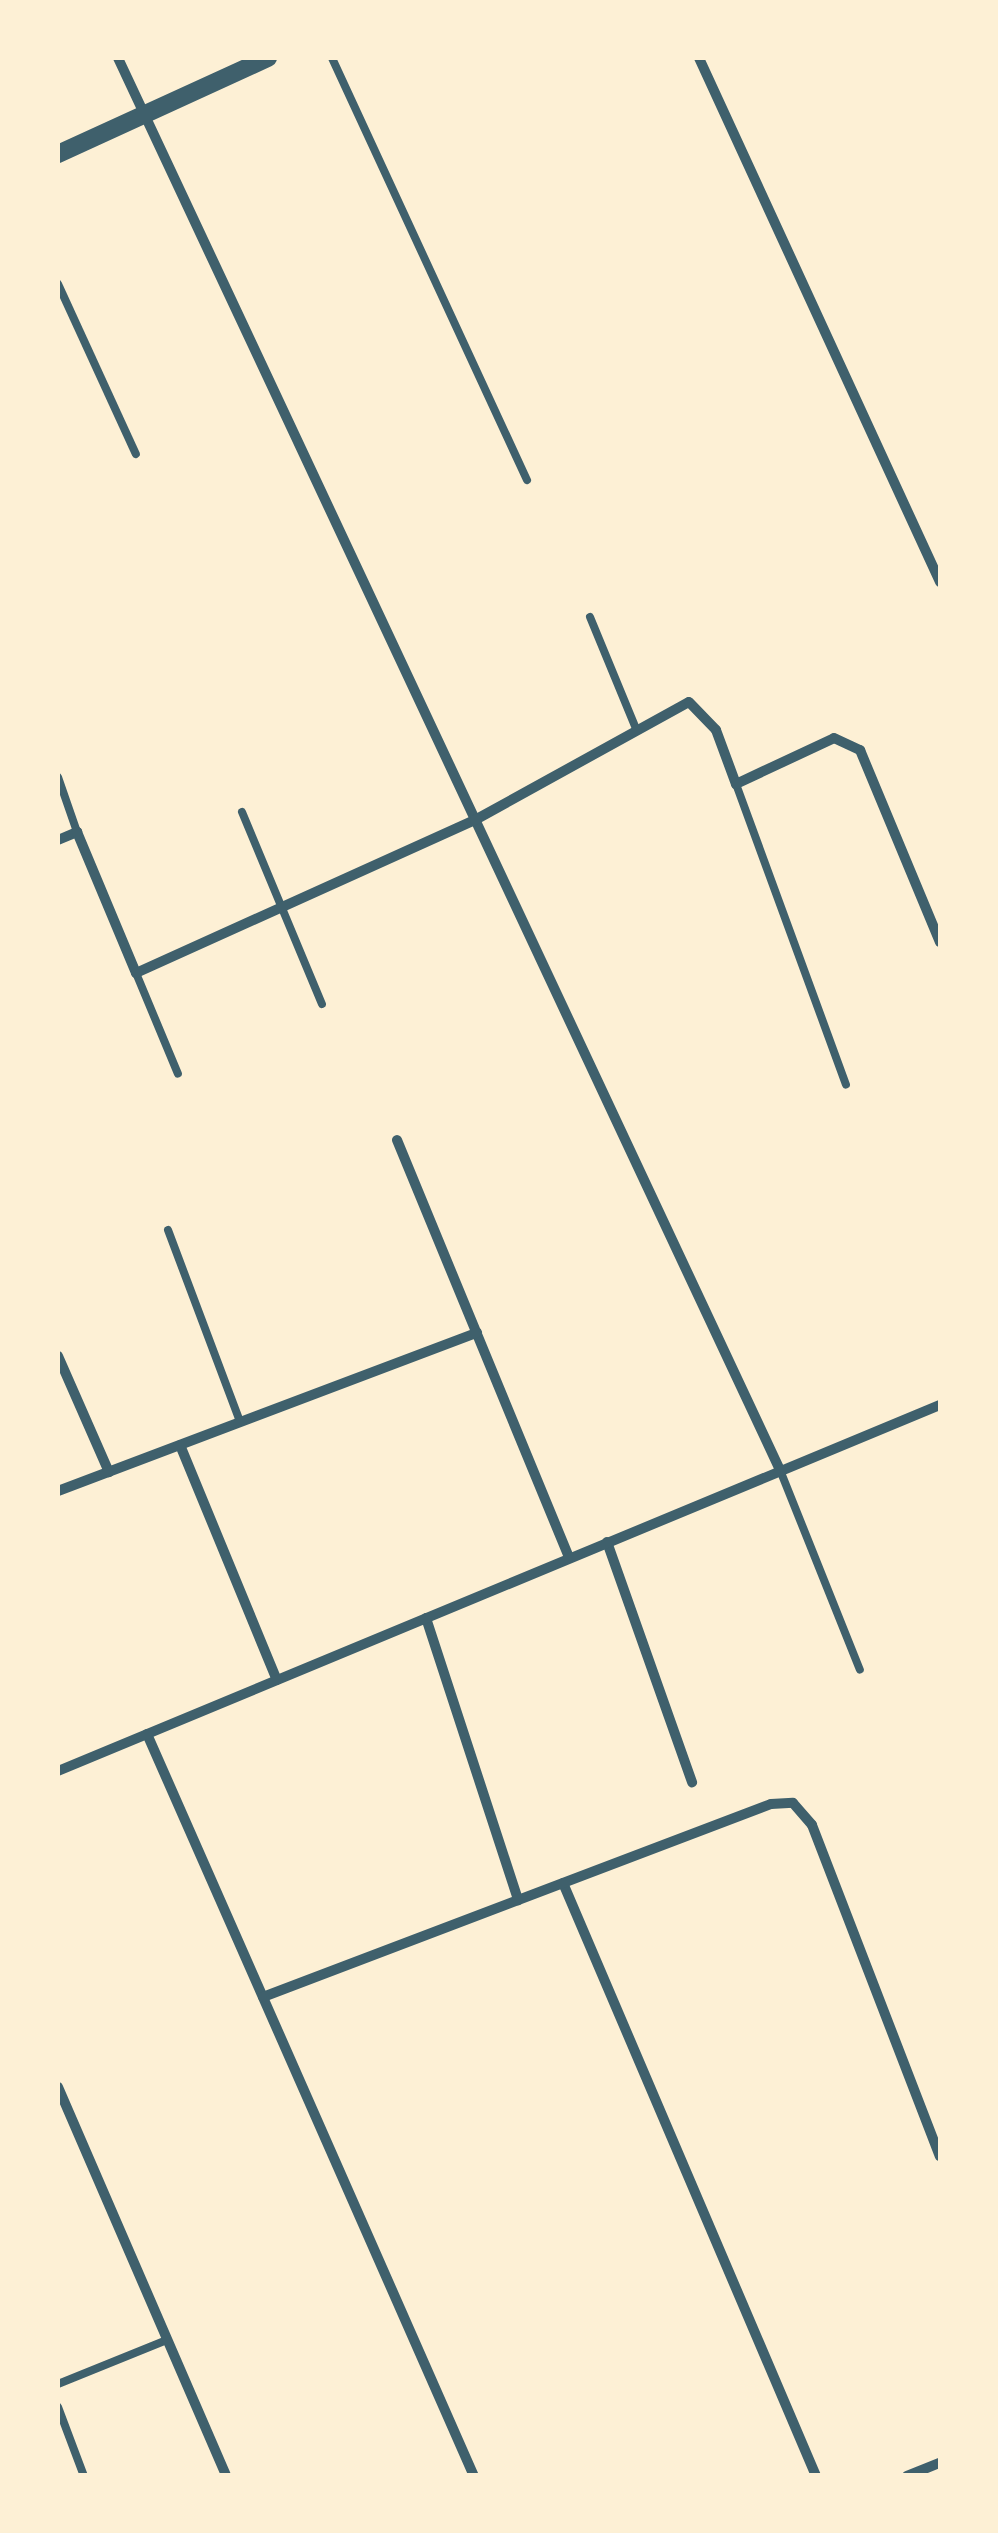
<!DOCTYPE html>
<html>
<head>
<meta charset="utf-8">
<style>
  body { margin:0 }
  #map { position:relative; width:998px; height:2533px; overflow:hidden; background:#fdf0d5; font-family:"PT Sans Narrow",sans-serif }
  div>[style] { position:absolute }
  [style*='--x'] { left:calc(var(--x)*1px); top:calc(var(--y)*1px); width:calc(var(--w)*1px); rotate:calc(var(--a)*1deg) }
  .service>* { height:8px; margin:-4px; padding:0 4px; transform-origin:4px; border-radius:4px; background:#3f606c }
  .minor>* { height:10px; margin:-5px; padding:0 5px; transform-origin:5px; border-radius:5px; background:#3f606c }
  .tertiary>* { height:18px; margin:-9px; padding:0 9px; transform-origin:9px; border-radius:9px; background:#3f606c }
  span { translate:-50% -50%; white-space:nowrap; text-align:center; line-height:1.15; -webkit-text-stroke:8px #fdf0d5; paint-order:stroke }
  .frame { position:absolute; inset:0; border:60px solid #fdf0d5; pointer-events:none }
</style>
</head>
<body>
<div id="map">
  <div class="service">
    <div style="--x:332;--y:58;--w:465;--a:65.2"></div>
    <div style="--x:58;--y:284;--w:187;--a:65.4"></div>
    <div style="--x:590;--y:617;--w:123;--a:67.6"></div>
    <div style="--x:58;--y:777;--w:58;--a:70.9"></div>
    <div style="--x:736;--y:784;--w:320;--a:69.9"></div>
    <div style="--x:242;--y:812;--w:208;--a:67.4"></div>
    <div style="--x:136;--y:973;--w:109;--a:67.4"></div>
    <div style="--x:168;--y:1230;--w:205;--a:69.4"></div>
    <div style="--x:780;--y:1470;--w:215;--a:68.2"></div>
    <div style="--x:58;--y:2384;--w:118;--a:-22"></div>
    <div style="--x:58;--y:2407;--w:74;--a:69.4"></div>
  </div>
  <div class="minor">
    <div style="--x:118;--y:58;--w:1559;--a:64.88"></div>
    <div style="--x:699;--y:58;--w:577;--a:65.3"></div>
    <div style="--x:58;--y:840;--w:21;--a:-23"></div>
    <div style="--x:77;--y:832;--w:153;--a:67.3"></div>
    <div style="--x:136;--y:973;--w:372;--a:-24.3"></div>
    <div style="--x:475;--y:820;--w:244;--a:-28.9"></div>
    <div style="--x:689;--y:702;--w:39;--a:46"></div>
    <div style="--x:716;--y:730;--w:58;--a:69.7"></div>
    <div style="--x:736;--y:784;--w:108;--a:-25.1"></div>
    <div style="--x:834;--y:738;--w:29;--a:25"></div>
    <div style="--x:860;--y:750;--w:208;--a:67.4"></div>
    <div style="--x:397;--y:1140;--w:452;--a:67.6"></div>
    <div style="--x:58;--y:1356;--w:127;--a:66.3"></div>
    <div style="--x:180;--y:1445;--w:254;--a:67.6"></div>
    <div style="--x:58;--y:1491;--w:448;--a:-20.7"></div>
    <div style="--x:607;--y:1542;--w:255;--a:70.5"></div>
    <div style="--x:426;--y:1618;--w:297;--a:71.9"></div>
    <div style="--x:147;--y:1734;--w:811;--a:66.22"></div>
    <div style="--x:58;--y:1771;--w:955;--a:-22.54"></div>
    <div style="--x:563;--y:1883;--w:645;--a:66.89"></div>
    <div style="--x:263;--y:1997;--w:543;--a:-20.8"></div>
    <div style="--x:771;--y:1804;--w:22;--a:-3"></div>
    <div style="--x:793;--y:1803;--w:29;--a:49"></div>
    <div style="--x:812;--y:1825;--w:355;--a:68.9"></div>
    <div style="--x:58;--y:2087;--w:424;--a:66.6"></div>
    <div style="--x:907;--y:2476;--w:35;--a:-22"></div>
  </div>
  <div class="tertiary">
    <div style="--x:58;--y:154;--w:231;--a:-24.6"></div>
  </div>
  <div class="frame"></div>
</div>
</body>
</html>
